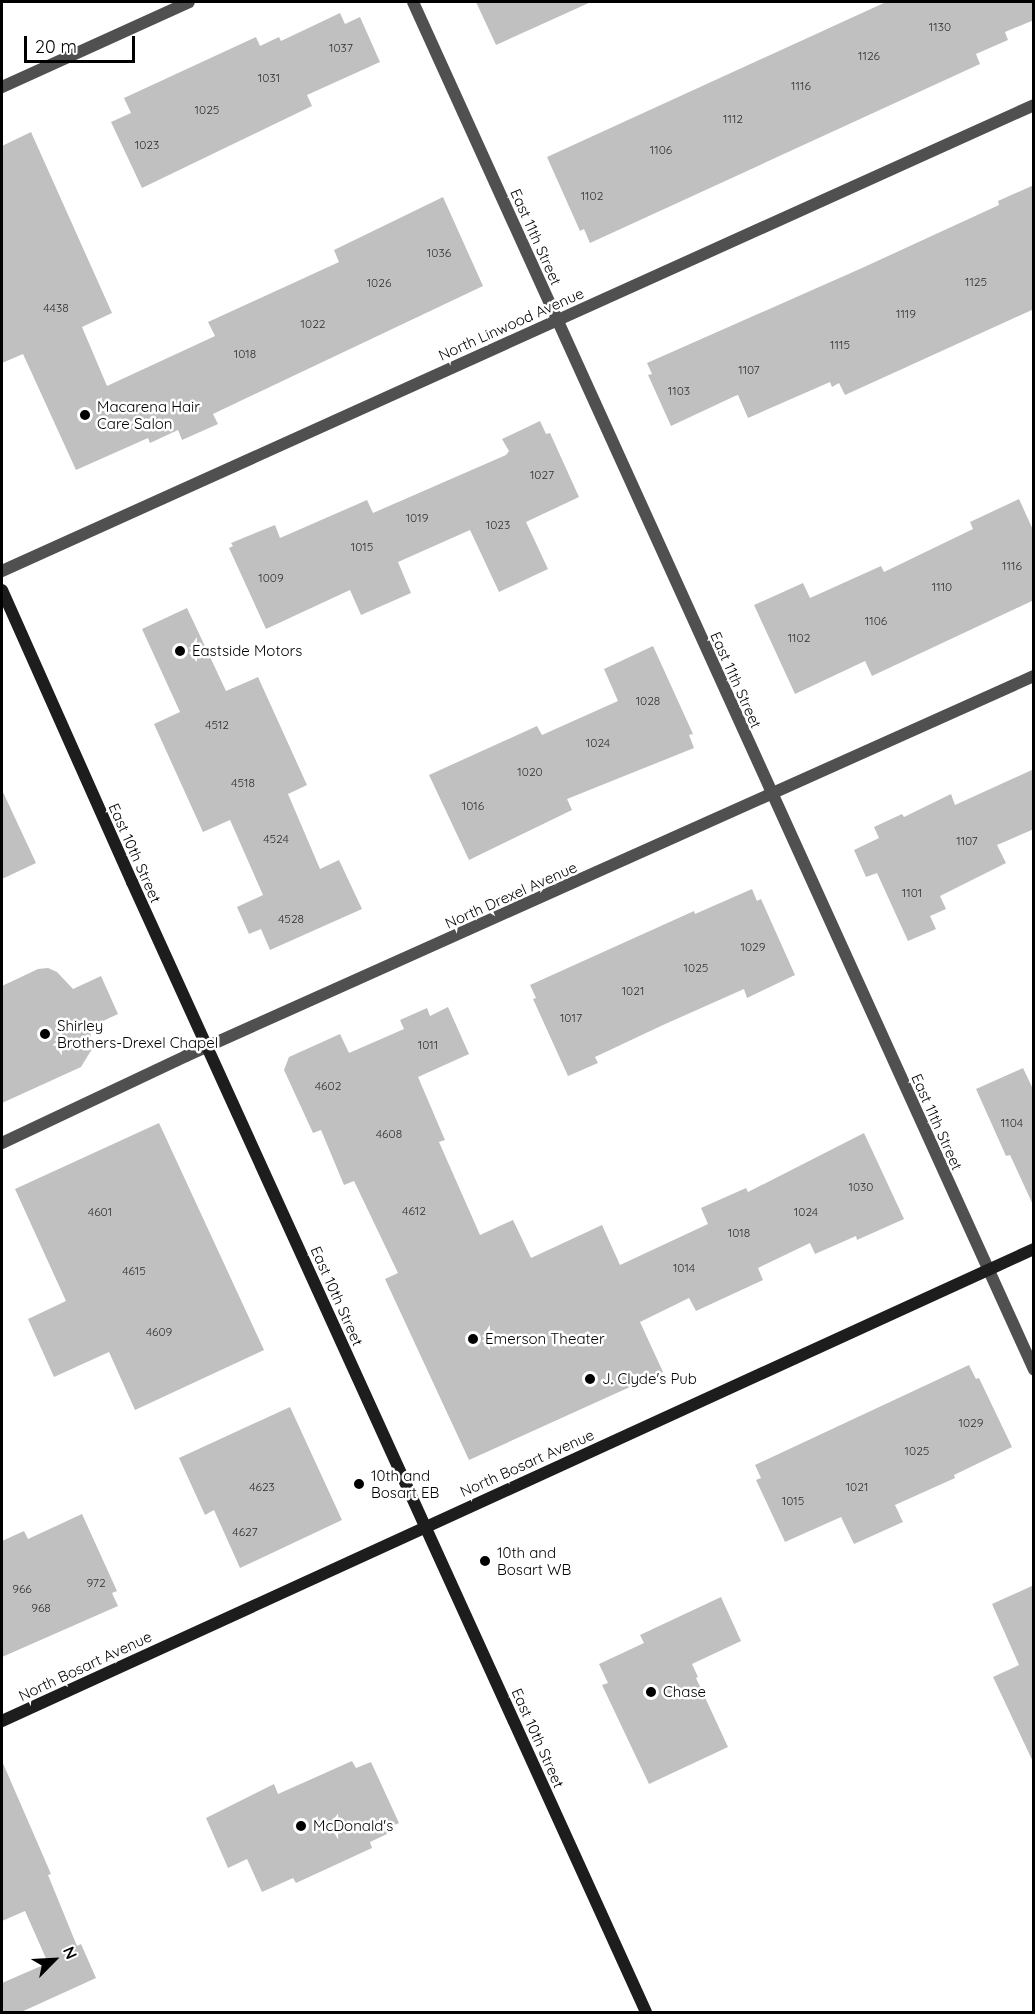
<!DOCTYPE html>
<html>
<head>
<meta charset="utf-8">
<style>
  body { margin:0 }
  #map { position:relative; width:1035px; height:2014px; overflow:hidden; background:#fff; font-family:Quicksand,sans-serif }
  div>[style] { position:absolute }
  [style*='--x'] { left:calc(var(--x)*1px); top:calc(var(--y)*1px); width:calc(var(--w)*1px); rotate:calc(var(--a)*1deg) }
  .building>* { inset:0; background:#c0c0c0 }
  .street>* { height:12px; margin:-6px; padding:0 6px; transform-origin:6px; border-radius:6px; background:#505050 }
  .secondary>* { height:12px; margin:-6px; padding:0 6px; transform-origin:6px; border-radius:6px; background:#1d1d1d }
  .dots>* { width:16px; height:16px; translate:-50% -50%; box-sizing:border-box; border:3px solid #fff; border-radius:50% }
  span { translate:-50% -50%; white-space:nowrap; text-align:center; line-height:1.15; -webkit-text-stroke:5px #fff; paint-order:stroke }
  .number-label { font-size:12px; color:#303030 }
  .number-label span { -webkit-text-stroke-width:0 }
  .street-label { font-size:15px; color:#000 }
  .poi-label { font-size:15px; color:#000 }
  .left { translate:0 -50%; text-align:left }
  .frame { position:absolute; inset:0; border:3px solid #000; pointer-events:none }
  .north { position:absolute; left:24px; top:1930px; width:60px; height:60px; -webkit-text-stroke:4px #fff; paint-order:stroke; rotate:66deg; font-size:16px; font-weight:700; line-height:24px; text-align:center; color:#000 }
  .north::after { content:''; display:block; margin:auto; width:21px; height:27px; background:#000; clip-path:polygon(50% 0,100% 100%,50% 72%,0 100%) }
  .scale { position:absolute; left:24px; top:36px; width:111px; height:27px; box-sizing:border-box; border:3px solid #000; border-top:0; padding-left:8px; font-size:18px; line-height:21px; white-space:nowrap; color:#000; -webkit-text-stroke:4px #fff; paint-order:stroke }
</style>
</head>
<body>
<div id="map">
  <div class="building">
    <div style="clip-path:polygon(476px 2px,591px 2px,496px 45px)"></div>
    <div style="clip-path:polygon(886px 2px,1034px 2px,1034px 20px,1005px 32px,1008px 40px,976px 54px,980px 64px,590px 243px,584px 229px,580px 231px,547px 157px)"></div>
    <div style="clip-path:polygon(340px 13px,345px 24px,360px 17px,380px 62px,307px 95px,312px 106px,142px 188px,111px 122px,131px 113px,124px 98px,256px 37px,260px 46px,279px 37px,281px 41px)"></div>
    <div style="clip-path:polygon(31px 132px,112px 313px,82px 327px,107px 386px,215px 336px,208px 322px,339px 262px,334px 250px,443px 197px,483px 286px,213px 414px,218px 424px,182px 440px,178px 430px,150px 443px,148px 438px,76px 470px,23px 354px,2px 363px,2px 146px)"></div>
    <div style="clip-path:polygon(1034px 185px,1034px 309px,845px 395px,839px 383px,832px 387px,830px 382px,748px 418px,738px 395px,735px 396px,671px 426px,648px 375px,652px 374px,647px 363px,862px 268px,999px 205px,998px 201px)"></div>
    <div style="clip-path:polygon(540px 421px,546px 434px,550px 433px,579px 497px,526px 522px,548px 569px,499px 592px,470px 530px,398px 562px,411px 593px,361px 615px,350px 590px,266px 629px,229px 548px,233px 546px,231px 543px,275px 525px,280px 538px,367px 500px,373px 513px,506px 455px,509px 451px,502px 439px)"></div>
    <div style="clip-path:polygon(1019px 499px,1034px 532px,1034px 600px,872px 676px,865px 661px,795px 694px,754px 605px,803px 583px,810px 598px,881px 566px,884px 572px,973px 529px,970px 522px)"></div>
    <div style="clip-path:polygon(187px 608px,226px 691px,258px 677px,307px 785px,288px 794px,320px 869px,339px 860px,362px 909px,270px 950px,261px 929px,249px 934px,237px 907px,263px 895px,230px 820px,203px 832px,154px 724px,180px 712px,142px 629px)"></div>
    <div style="clip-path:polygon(653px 646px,693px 734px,689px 735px,694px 748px,567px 799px,572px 810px,469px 860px,429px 775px,537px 726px,542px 735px,618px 701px,604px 669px)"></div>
    <div style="clip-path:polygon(1034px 769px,1034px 829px,997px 845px,1006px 863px,940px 896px,946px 909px,930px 916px,936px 929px,908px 941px,877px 873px,866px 877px,854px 850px,879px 838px,874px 827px,902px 814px,904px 817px,951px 794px,955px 805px)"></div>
    <div style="clip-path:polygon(2px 790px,36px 863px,2px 879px)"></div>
    <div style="clip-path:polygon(752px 889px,757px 901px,761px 899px,795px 975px,747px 998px,744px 989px,663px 1025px,595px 1057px,598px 1063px,568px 1076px,533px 999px,536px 998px,530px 985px,694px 911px,695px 914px)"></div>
    <div style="clip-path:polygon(48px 968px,57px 972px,73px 989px,101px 976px,118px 1014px,90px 1027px,92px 1049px,81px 1067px,2px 1103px,2px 986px,38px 969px)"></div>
    <div style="clip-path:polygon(448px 1007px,469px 1054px,418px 1077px,445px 1140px,439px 1142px,480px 1235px,513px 1220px,531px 1258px,602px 1225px,620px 1265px,708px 1224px,701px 1208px,746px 1188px,748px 1192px,864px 1133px,904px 1219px,857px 1240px,856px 1236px,815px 1254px,810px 1243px,758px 1268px,763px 1280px,696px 1311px,689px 1298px,640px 1322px,663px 1372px,469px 1460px,385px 1279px,398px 1273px,354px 1181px,344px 1185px,321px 1130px,313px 1133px,284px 1070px,289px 1057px,340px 1034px,349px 1053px,404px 1029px,400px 1020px,427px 1008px,430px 1016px)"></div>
    <div style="clip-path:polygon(1023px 1068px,1034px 1091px,1034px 1207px,1010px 1155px,1006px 1156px,976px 1089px)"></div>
    <div style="clip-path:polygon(159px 1123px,264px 1350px,135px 1410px,109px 1352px,54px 1377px,28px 1319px,66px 1301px,15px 1189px)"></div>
    <div style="clip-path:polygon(969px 1365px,976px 1379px,979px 1378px,1012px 1447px,954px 1475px,955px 1478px,895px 1505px,903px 1522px,854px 1544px,841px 1517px,785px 1542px,756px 1480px,761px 1478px,755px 1465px)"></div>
    <div style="clip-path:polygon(290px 1407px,342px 1520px,240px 1568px,214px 1510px,205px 1515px,179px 1458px)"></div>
    <div style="clip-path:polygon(82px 1514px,117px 1591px,112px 1593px,118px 1606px,2px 1657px,2px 1541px,24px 1531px,28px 1539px)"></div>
    <div style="clip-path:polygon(1034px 1585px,1034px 1764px,993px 1677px,1019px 1665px,992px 1604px)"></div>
    <div style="clip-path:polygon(721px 1597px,741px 1641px,692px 1664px,698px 1677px,696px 1678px,728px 1747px,649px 1784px,602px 1685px,608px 1683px,599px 1664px,644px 1643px,640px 1635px)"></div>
    <div style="clip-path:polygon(2px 1761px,51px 1874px,48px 1875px,77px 1946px,81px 1944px,96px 1978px,19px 2013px,2px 2013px,2px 1983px,48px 1963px,25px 1911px,2px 1921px)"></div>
    <div style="clip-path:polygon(352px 1761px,356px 1768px,371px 1762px,399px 1823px,385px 1829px,387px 1834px,370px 1842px,372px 1848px,296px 1883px,293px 1878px,262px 1892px,247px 1859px,228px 1868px,206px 1818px,274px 1784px,278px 1794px)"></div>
  </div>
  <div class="street">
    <div style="--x:413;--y:2;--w:1502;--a:65.58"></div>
    <div style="--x:2;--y:87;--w:205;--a:-24.4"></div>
    <div style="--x:2;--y:571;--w:1132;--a:-24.3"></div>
    <div style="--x:2;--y:1143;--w:204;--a:-25.3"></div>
    <div style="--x:186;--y:1056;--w:929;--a:-24.14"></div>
  </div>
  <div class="secondary">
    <div style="--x:2;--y:590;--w:320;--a:66"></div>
    <div style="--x:132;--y:882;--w:1241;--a:65.54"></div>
    <div style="--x:2;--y:1721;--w:1135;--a:-24.58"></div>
  </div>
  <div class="dots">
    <div style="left:85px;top:415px;background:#000"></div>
    <div style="left:180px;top:651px;background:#000"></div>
    <div style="left:45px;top:1034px;background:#000"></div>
    <div style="left:473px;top:1339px;background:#000"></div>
    <div style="left:590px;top:1379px;background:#000"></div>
    <div style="left:359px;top:1484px;background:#000"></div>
    <div style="left:485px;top:1561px;background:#000"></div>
    <div style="left:651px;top:1692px;background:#000"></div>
    <div style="left:301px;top:1826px;background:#000"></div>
  </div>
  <div class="number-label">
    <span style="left:940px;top:27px">1130</span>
    <span style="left:341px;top:48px">1037</span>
    <span style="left:869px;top:56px">1126</span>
    <span style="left:269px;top:78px">1031</span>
    <span style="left:801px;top:86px">1116</span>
    <span style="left:207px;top:110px">1025</span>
    <span style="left:733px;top:119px">1112</span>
    <span style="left:147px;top:145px">1023</span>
    <span style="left:661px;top:150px">1106</span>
    <span style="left:592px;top:196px">1102</span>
    <span style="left:439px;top:253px">1036</span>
    <span style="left:976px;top:282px">1125</span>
    <span style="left:379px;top:283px">1026</span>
    <span style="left:56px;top:308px">4438</span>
    <span style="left:906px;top:314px">1119</span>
    <span style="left:313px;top:324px">1022</span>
    <span style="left:840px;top:345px">1115</span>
    <span style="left:245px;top:354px">1018</span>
    <span style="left:749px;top:370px">1107</span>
    <span style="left:679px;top:391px">1103</span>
    <span style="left:542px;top:475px">1027</span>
    <span style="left:417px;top:518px">1019</span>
    <span style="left:498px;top:525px">1023</span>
    <span style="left:362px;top:547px">1015</span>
    <span style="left:1012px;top:566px">1116</span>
    <span style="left:271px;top:578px">1009</span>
    <span style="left:942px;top:587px">1110</span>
    <span style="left:876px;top:621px">1106</span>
    <span style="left:799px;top:638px">1102</span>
    <span style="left:648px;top:701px">1028</span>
    <span style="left:217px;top:725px">4512</span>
    <span style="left:598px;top:743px">1024</span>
    <span style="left:530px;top:772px">1020</span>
    <span style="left:243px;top:783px">4518</span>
    <span style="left:473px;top:806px">1016</span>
    <span style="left:276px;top:839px">4524</span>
    <span style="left:967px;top:841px">1107</span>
    <span style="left:912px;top:893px">1101</span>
    <span style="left:291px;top:919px">4528</span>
    <span style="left:753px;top:947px">1029</span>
    <span style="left:696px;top:968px">1025</span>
    <span style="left:633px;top:991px">1021</span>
    <span style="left:571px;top:1018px">1017</span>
    <span style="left:428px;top:1045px">1011</span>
    <span style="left:328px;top:1086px">4602</span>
    <span style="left:1012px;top:1123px">1104</span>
    <span style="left:389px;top:1134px">4608</span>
    <span style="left:861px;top:1187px">1030</span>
    <span style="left:414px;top:1211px">4612</span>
    <span style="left:100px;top:1212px">4601</span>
    <span style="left:806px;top:1212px">1024</span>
    <span style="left:739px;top:1233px">1018</span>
    <span style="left:684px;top:1268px">1014</span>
    <span style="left:134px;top:1271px">4615</span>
    <span style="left:159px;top:1332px">4609</span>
    <span style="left:971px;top:1423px">1029</span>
    <span style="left:917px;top:1451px">1025</span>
    <span style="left:262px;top:1487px">4623</span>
    <span style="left:857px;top:1487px">1021</span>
    <span style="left:793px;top:1501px">1015</span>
    <span style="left:245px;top:1532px">4627</span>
    <span style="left:96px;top:1583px">972</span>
    <span style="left:22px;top:1589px">966</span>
    <span style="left:41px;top:1608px">968</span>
  </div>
  <div class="street-label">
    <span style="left:536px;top:237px;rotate:66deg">East 11th Street</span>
    <span style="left:511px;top:324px;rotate:-24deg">North Linwood Avenue</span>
    <span style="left:736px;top:680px;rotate:66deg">East 11th Street</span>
    <span style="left:135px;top:853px;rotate:66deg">East 10th Street</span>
    <span style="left:511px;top:895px;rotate:-24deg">North Drexel Avenue</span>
    <span style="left:937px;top:1122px;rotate:66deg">East 11th Street</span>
    <span style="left:337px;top:1296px;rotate:66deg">East 10th Street</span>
    <span style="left:527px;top:1463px;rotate:-24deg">North Bosart Avenue</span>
    <span style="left:85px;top:1666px;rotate:-25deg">North Bosart Avenue</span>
    <span style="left:538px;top:1738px;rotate:66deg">East 10th Street</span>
  </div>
  <div class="poi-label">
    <span class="left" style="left:97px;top:415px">Macarena Hair<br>Care Salon</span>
    <span class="left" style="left:192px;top:651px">Eastside Motors</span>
    <span class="left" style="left:57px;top:1034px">Shirley<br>Brothers-Drexel Chapel</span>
    <span class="left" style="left:485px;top:1339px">Emerson Theater</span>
    <span class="left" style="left:602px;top:1379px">J. Clyde's Pub</span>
    <span class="left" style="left:371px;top:1484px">10th and<br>Bosart EB</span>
    <span class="left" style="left:497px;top:1561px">10th and<br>Bosart WB</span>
    <span class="left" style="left:663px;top:1692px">Chase</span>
    <span class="left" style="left:313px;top:1826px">McDonald's</span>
  </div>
  <div class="frame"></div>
  <div class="north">N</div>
  <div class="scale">20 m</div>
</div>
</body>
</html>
